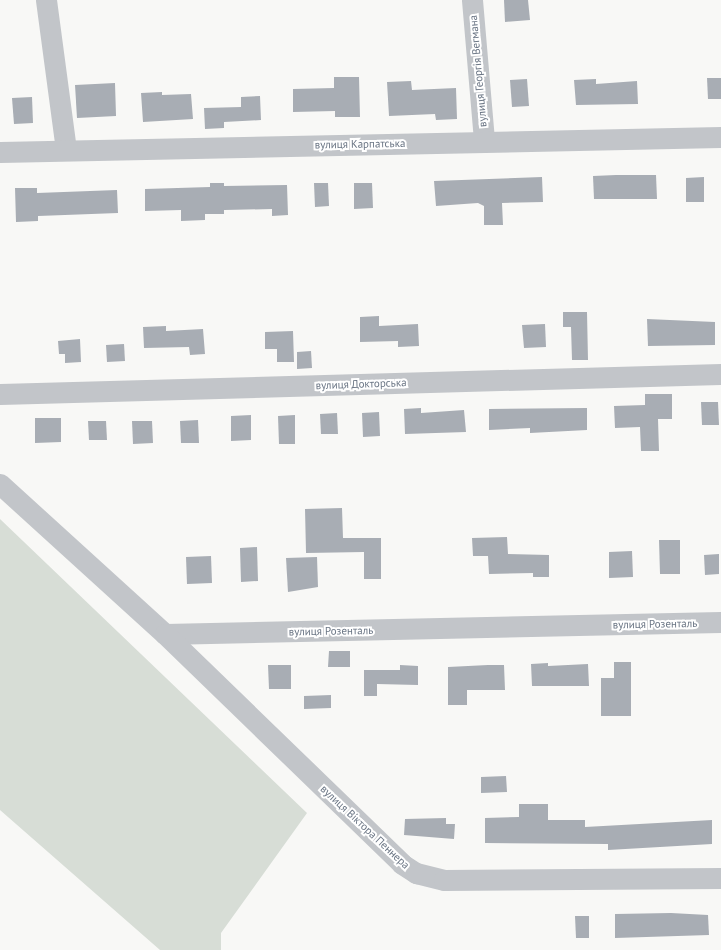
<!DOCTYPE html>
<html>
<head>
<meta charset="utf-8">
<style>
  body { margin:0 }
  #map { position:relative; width:721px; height:950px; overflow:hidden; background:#f8f8f6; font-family:"PT Sans",sans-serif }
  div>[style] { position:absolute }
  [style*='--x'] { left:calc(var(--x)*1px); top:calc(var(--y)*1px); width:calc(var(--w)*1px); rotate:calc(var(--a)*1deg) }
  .green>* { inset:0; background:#d7ddd6 }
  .building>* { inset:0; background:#a8adb4 }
  .minor>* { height:21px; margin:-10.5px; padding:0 10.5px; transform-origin:10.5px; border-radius:10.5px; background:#c2c5c9 }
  span { translate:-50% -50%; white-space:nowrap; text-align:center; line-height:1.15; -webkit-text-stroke:4px #fff; paint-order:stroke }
  .street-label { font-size:11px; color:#6a7584 }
</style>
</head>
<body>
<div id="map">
  <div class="green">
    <div style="clip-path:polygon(0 519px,307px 813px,221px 933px,221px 950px,160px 950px,0 810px)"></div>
  </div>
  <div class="building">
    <div style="clip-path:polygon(504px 0,528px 0,530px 20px,505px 22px)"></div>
    <div style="clip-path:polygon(334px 77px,359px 77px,360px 117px,335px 117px,335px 111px,293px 112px,293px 89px,334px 88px)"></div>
    <div style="clip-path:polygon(707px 78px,721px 78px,721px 99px,708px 99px)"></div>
    <div style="clip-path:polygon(527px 79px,529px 106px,512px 107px,510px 80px)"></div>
    <div style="clip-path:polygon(596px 79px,596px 84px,637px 81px,638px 104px,576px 105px,574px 80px)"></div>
    <div style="clip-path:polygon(411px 81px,412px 90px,456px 88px,457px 119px,436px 120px,435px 114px,389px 116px,387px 82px)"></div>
    <div style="clip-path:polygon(115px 83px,116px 116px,77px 118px,75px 85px)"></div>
    <div style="clip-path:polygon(162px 92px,162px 95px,191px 94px,193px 119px,143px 122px,141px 93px)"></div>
    <div style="clip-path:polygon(260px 96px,261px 120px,224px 122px,224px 128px,205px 129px,204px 108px,241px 107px,241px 97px)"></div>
    <div style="clip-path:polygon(32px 97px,33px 123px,14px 124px,12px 98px)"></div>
    <div style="clip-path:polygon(616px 175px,656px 175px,657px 199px,594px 199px,593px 176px)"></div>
    <div style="clip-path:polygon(542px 177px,543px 202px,502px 203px,503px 225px,484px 225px,484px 206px,478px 203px,436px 206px,434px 181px)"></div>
    <div style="clip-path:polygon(704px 177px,704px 202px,686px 202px,686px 178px)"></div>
    <div style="clip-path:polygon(210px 183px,224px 183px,224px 186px,287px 185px,288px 215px,272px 216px,272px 209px,224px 210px,224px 214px,205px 214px,205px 220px,181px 221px,181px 210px,145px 211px,145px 189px,210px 187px)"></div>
    <div style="clip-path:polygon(314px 183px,328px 183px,329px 206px,315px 207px)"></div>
    <div style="clip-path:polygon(354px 183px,372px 183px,373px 208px,354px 209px)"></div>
    <div style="clip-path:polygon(15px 188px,37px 188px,37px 193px,117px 190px,118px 213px,38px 216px,38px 221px,16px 222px)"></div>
    <div style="clip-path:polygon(563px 312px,587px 312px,588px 360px,572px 360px,571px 327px,563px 327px)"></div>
    <div style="clip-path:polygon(379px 316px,379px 326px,418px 324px,419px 346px,398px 347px,398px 341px,360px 342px,360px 317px)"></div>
    <div style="clip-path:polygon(647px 319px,715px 322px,715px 345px,648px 346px)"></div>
    <div style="clip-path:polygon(545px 324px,546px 347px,524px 348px,522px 325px)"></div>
    <div style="clip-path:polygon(166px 326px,166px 331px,203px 329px,205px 354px,190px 355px,189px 347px,144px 348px,143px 327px)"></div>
    <div style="clip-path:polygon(293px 331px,294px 362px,277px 362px,277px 349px,265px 349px,265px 332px)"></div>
    <div style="clip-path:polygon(80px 339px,81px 362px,65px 363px,65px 354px,59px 354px,58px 341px)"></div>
    <div style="clip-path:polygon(124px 344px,125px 361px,107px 362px,106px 345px)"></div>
    <div style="clip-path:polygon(311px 351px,312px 368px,297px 369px,297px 352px)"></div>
    <div style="clip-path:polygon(645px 394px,672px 394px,672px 419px,658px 419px,659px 451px,641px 451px,640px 427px,615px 428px,614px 406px,645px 405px)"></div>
    <div style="clip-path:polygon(701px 402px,718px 402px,719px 425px,702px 425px)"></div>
    <div style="clip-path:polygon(421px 408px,421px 413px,464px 410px,466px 432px,405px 434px,404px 409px)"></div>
    <div style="clip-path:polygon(587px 408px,587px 430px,530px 433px,530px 428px,489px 430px,489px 409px)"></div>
    <div style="clip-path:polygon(379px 412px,380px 436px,363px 437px,362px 413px)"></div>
    <div style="clip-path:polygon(337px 413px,338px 434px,321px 434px,320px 414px)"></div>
    <div style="clip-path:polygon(251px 415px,251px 440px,231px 441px,231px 416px)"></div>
    <div style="clip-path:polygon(295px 415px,295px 444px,279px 444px,278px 416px)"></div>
    <div style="clip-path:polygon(35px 418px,61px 418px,61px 442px,35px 443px)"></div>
    <div style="clip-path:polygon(198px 420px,199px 443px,181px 443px,180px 421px)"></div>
    <div style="clip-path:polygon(88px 421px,106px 421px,107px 440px,89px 440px)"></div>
    <div style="clip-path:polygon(132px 421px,152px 421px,153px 443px,133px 444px)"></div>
    <div style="clip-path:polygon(342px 508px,343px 538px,381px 538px,381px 579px,364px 579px,364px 552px,306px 553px,305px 509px)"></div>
    <div style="clip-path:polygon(507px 537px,508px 554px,549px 555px,549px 577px,533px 577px,533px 573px,489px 574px,488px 556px,473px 556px,472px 538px)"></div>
    <div style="clip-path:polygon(659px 540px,680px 540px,680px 574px,660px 574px)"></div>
    <div style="clip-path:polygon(257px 547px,258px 581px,241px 582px,240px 548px)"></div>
    <div style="clip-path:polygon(632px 551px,633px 577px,609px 578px,609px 552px)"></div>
    <div style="clip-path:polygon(719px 554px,719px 574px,705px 575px,704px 555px)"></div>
    <div style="clip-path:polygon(211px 556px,212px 583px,187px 584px,186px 557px)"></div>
    <div style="clip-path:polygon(317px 557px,318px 587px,288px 592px,286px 558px)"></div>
    <div style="clip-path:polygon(329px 651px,350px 651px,350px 667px,328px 667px)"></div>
    <div style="clip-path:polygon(614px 662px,631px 662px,631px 716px,601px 716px,601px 678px,614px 678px)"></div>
    <div style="clip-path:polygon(548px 663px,548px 666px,588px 664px,589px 686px,532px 686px,531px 664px)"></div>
    <div style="clip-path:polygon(268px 665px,291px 665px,291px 689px,269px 689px)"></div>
    <div style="clip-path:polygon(400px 665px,418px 666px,418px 685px,377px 684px,377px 696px,364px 696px,364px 670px,400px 670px)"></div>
    <div style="clip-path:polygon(488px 665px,504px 665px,505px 690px,467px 690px,467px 705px,448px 705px,448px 667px)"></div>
    <div style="clip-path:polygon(331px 695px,331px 708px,304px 709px,304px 696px)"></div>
    <div style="clip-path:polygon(506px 776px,507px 792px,481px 793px,481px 777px)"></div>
    <div style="clip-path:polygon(519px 804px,548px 804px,548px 820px,585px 820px,585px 827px,712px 820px,712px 844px,608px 850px,608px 844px,485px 843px,485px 818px,519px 817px)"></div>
    <div style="clip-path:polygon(446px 818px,446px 824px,455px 824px,454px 839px,404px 835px,405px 819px)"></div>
    <div style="clip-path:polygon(671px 913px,708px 915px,709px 935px,615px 938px,615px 914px)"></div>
    <div style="clip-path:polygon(575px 916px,589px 916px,589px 938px,576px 938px)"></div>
  </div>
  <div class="minor">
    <div style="--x:46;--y:0;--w:151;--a:82.4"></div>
    <div style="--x:472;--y:0;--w:142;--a:85.1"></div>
    <div style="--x:0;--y:152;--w:721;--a:-1.19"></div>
    <div style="--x:0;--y:394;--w:721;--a:-1.59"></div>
    <div style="--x:0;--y:484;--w:223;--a:42.3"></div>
    <div style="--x:165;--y:634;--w:556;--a:-1.24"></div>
    <div style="--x:165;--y:634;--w:330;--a:44.1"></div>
    <div style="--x:402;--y:864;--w:17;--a:33"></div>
    <div style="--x:416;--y:873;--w:29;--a:14"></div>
    <div style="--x:444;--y:880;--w:277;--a:-0.4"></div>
  </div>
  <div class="street-label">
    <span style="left:478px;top:71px;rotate:-95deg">вулиця Георгія Вегмана</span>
    <span style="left:360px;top:144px;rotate:-1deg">вулиця Карпатська</span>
    <span style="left:361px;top:384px;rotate:-2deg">вулиця Докторська</span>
    <span style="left:655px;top:624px;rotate:-1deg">вулиця Розенталь</span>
    <span style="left:331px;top:631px;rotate:-1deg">вулиця Розенталь</span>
    <span style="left:365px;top:827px;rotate:43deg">вулиця Віктора Пеннера</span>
  </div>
</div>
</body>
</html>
